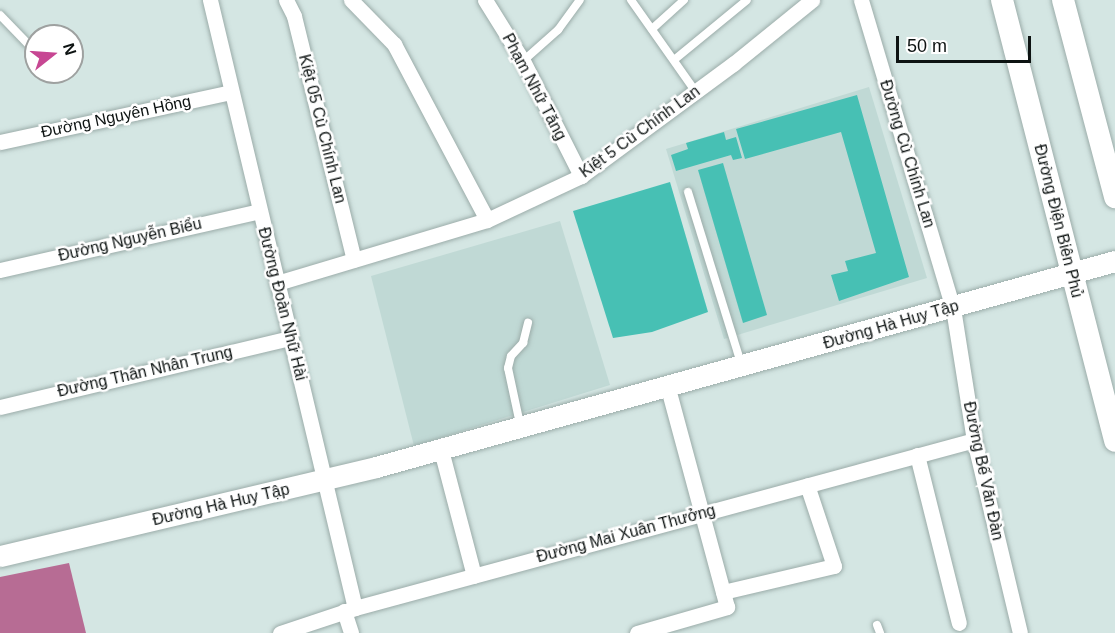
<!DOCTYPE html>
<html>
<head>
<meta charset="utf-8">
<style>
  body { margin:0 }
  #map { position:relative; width:1115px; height:633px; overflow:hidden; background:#d4e6e3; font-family:Arial,sans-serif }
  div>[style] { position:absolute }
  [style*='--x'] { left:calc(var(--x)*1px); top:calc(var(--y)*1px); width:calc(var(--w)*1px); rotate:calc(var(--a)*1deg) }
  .built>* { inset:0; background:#c0d9d5 }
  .water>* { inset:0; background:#b76c94 }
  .building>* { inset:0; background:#47c0b4 }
  .roads { filter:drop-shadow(0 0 2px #9baca9) drop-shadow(0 0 2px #9baca9) }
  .lane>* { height:8px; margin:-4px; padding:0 4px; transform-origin:4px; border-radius:4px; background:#fff }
  .street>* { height:15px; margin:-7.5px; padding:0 7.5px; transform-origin:7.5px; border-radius:7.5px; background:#fff }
  .secondary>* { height:21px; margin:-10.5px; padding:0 10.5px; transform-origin:10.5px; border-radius:10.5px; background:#fff }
  .primary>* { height:22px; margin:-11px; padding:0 11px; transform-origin:11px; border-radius:11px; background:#fff }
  span { translate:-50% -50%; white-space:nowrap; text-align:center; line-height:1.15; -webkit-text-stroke:5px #fff; paint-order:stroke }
  .street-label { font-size:16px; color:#0d1312 }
  .north { position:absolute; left:24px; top:24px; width:60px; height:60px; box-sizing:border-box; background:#fff; border:2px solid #9ea1a0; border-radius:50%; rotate:73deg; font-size:16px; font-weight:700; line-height:24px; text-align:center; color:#0d1312 }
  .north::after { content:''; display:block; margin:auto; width:21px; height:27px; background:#c74793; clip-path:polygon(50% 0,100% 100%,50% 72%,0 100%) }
  .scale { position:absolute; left:896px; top:36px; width:135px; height:27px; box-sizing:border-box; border:3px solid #0d1312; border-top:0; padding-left:8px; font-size:18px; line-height:21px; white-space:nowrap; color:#0d1312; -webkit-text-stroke:4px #fff; paint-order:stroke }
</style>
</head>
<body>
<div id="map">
  <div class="built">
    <div style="clip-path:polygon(869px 87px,927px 278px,724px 339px,666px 149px)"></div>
    <div style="clip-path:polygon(560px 221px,610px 385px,414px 446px,371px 276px)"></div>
  </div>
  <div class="water">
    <div style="clip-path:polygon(69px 563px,86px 633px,0 633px,0 577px)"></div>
  </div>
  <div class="building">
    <div style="clip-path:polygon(857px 95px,909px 277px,839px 301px,831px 275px,848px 271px,845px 261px,876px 253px,841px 132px,745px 159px,736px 129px)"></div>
    <div style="clip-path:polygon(724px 132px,726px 140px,736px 137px,742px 158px,733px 160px,731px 155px,676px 171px,671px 155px,688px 149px,686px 143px)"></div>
    <div style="clip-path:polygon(723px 163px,767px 315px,743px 323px,698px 170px)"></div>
    <div style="clip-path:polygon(670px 182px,708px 312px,652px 332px,613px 338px,573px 211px)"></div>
  </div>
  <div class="roads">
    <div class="lane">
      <div style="--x:631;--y:0;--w:113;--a:54.8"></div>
      <div style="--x:0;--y:15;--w:40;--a:46"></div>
      <div style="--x:652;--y:29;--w:43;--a:-42.2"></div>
      <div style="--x:674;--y:60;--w:94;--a:-39.4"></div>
      <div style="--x:523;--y:61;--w:47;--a:-41.5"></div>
      <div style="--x:558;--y:30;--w:37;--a:-54"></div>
      <div style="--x:688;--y:192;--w:179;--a:72.8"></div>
      <div style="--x:520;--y:424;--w:57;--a:-102.1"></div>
      <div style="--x:508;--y:368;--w:12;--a:-76"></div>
      <div style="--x:511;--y:356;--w:18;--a:-47"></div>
      <div style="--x:523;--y:343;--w:21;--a:-76"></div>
      <div style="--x:877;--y:625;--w:9;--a:69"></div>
    </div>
    <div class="street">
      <div style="--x:210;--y:0;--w:625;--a:76.59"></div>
      <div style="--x:286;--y:0;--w:18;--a:63"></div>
      <div style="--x:294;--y:16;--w:251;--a:76.2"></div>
      <div style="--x:351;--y:0;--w:62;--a:45.7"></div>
      <div style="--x:394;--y:44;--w:199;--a:62.1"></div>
      <div style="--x:485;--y:0;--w:72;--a:58.1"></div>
      <div style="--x:523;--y:61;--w:129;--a:63.2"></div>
      <div style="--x:861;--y:0;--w:321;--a:73.4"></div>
      <div style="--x:953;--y:308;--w:134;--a:81"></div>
      <div style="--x:974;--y:440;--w:198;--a:76.6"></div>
      <div style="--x:0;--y:142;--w:236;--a:-12.2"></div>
      <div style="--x:0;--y:270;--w:266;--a:-12.8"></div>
      <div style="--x:277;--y:283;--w:219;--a:-16.7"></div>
      <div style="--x:487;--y:220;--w:104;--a:-25.1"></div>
      <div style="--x:581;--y:176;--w:189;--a:-36.4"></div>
      <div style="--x:733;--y:64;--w:102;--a:-39"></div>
      <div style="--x:0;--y:407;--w:298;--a:-13.4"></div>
      <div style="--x:441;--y:450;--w:130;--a:75.3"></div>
      <div style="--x:917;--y:455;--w:173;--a:76"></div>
      <div style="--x:723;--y:592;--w:114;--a:-13.2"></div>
      <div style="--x:834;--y:566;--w:85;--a:-108.4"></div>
      <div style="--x:344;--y:611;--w:23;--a:72"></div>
      <div style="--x:280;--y:633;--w:79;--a:-18.4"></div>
      <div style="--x:355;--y:608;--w:641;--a:-15.18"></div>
      <div style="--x:637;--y:633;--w:94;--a:-16.1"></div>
      <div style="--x:727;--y:607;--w:227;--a:-105.1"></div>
    </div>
    <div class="secondary">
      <div style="--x:0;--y:556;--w:386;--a:-13.3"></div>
      <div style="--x:376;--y:467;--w:767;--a:-15.58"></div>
    </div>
    <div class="primary">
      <div style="--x:1002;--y:0;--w:455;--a:75.6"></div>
      <div style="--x:1063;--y:0;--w:204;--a:75.2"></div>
    </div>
  </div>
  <div class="street-label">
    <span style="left:534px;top:87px;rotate:62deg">Phạm Nhữ Tăng</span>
    <span style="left:116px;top:117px;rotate:-12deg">Đường Nguyên Hồng</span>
    <span style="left:322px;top:129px;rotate:76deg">Kiệt 05 Cù Chính Lan</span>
    <span style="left:640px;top:132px;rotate:-36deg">Kiệt 5 Cù Chính Lan</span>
    <span style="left:907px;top:154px;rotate:73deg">Đường Cù Chính Lan</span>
    <span style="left:1058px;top:221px;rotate:76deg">Đường Điện Biên Phủ</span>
    <span style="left:130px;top:240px;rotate:-13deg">Đường Nguyễn Biểu</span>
    <span style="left:282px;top:304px;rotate:76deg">Đường Đoàn Nhữ Hài</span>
    <span style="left:891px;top:325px;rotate:-16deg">Đường Hà Huy Tập</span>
    <span style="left:145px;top:372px;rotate:-13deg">Đường Thân Nhân Trung</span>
    <span style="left:983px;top:471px;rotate:78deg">Đường Bế Văn Đàn</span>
    <span style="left:221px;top:505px;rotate:-13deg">Đường Hà Huy Tập</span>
    <span style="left:626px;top:534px;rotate:-15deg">Đường Mai Xuân Thưởng</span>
  </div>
  <div class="north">N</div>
  <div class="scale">50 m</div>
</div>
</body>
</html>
